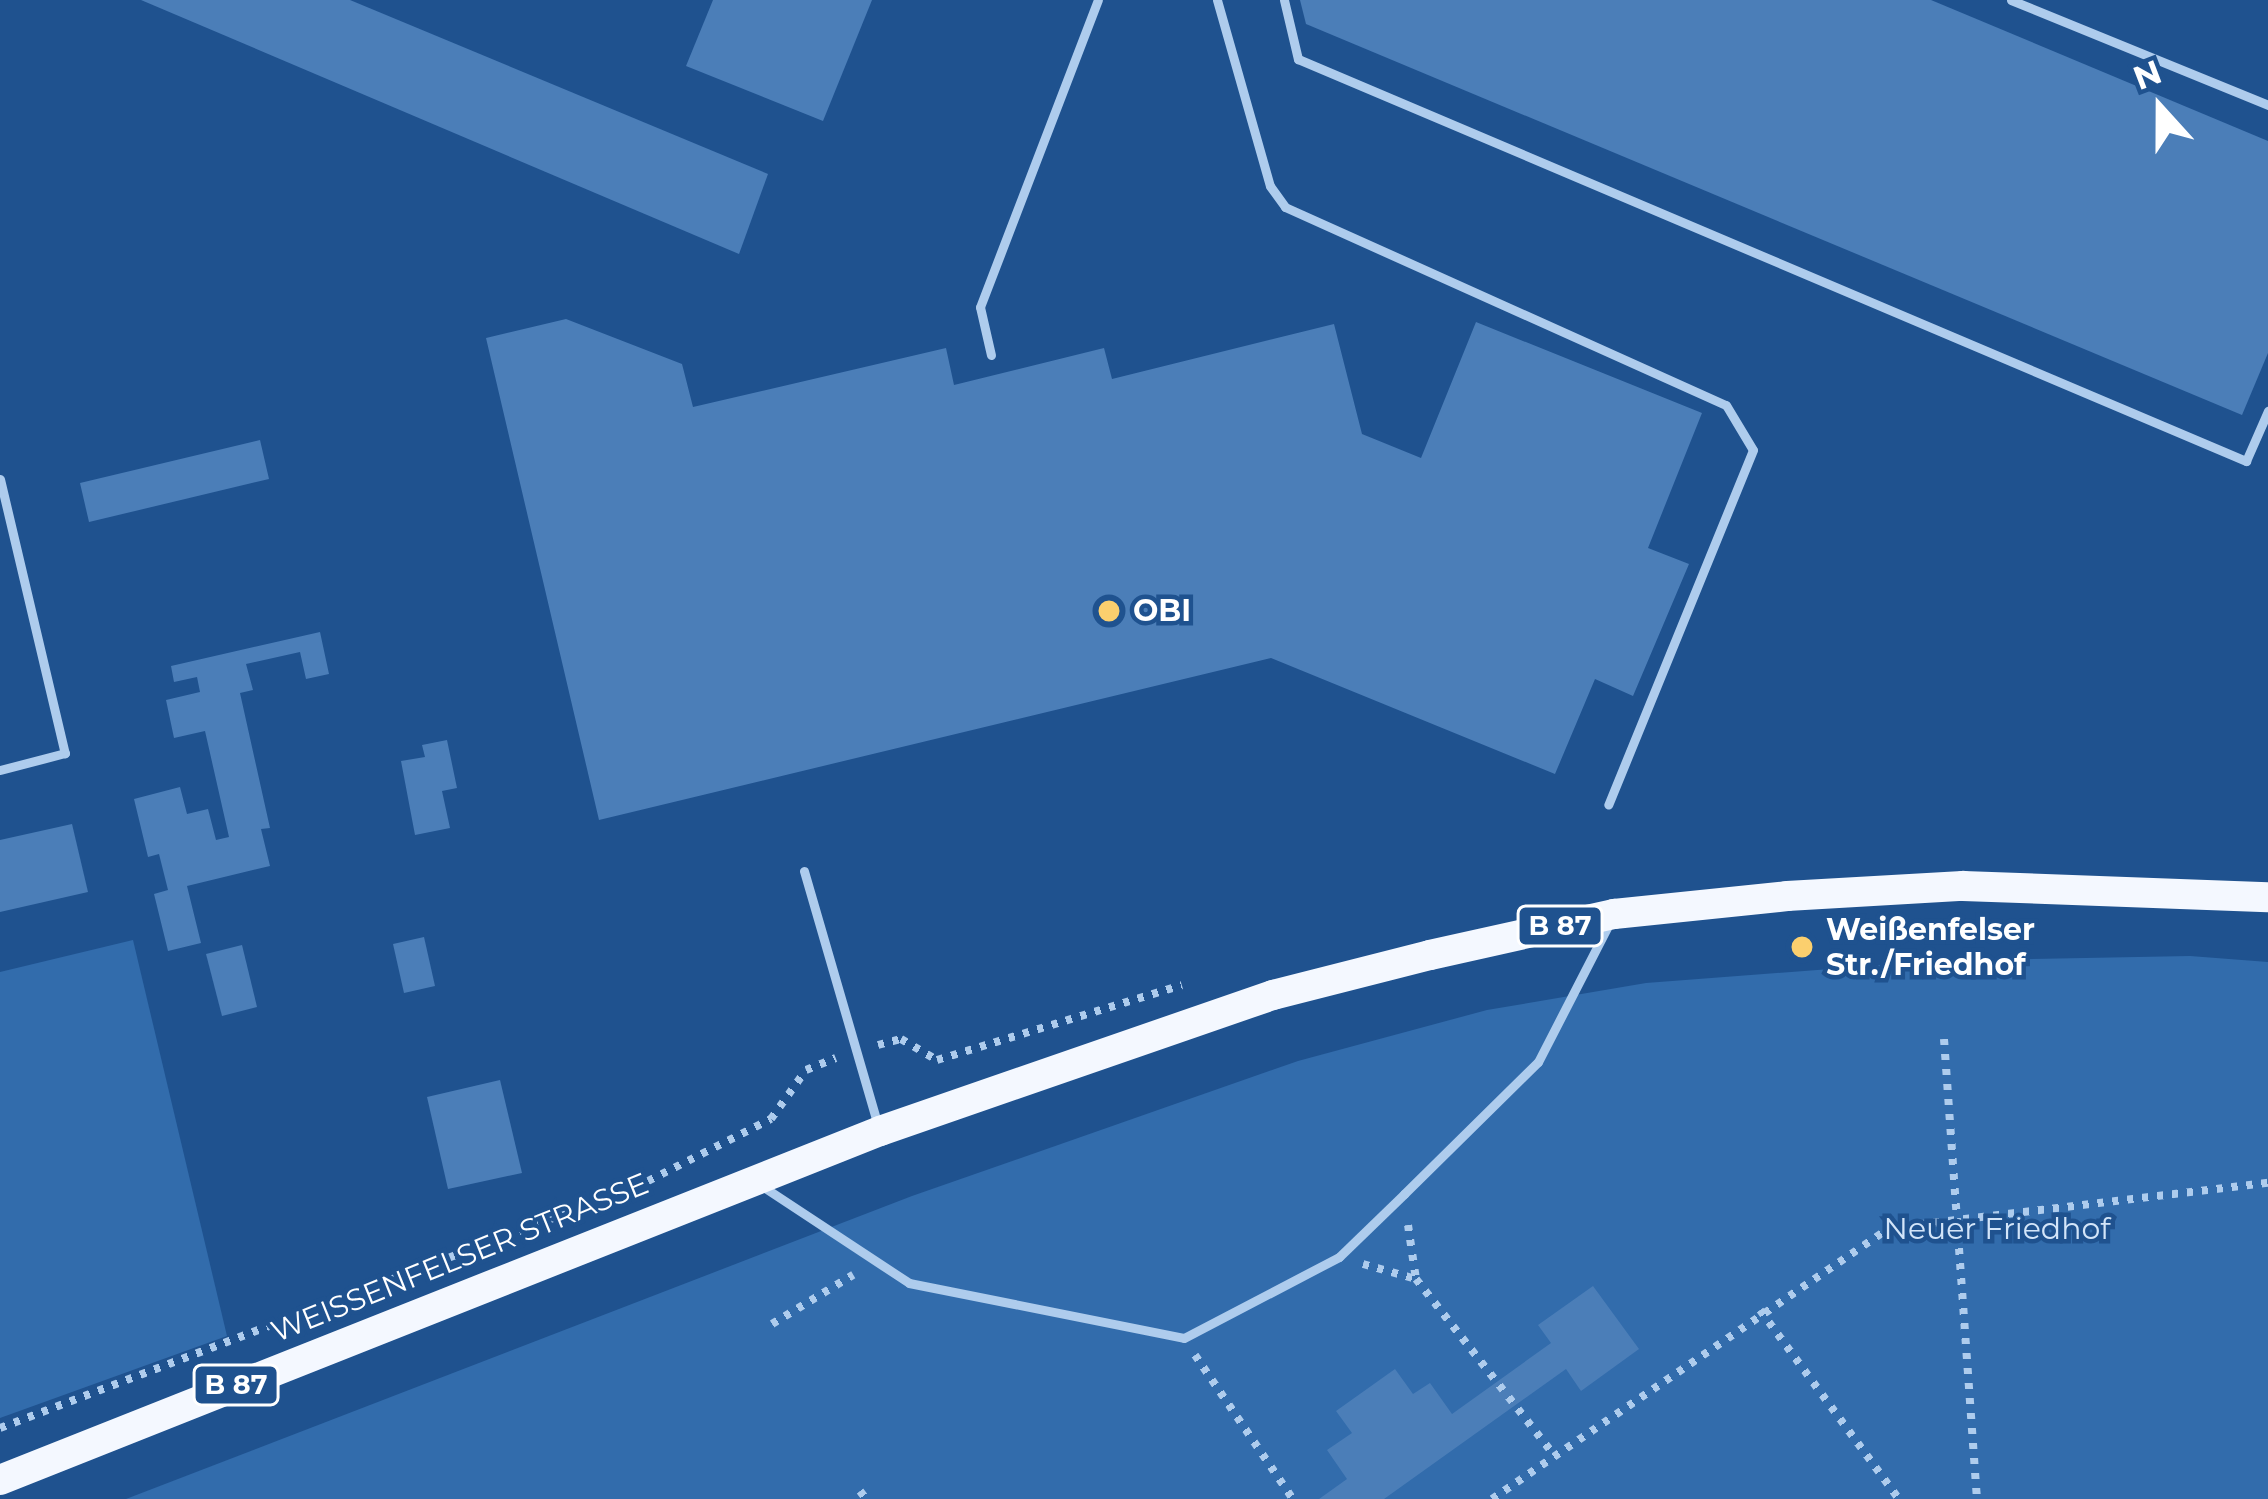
<!DOCTYPE html>
<html>
<head>
<meta charset="utf-8">
<style>
  body { margin:0 }
  #map { position:relative; width:2268px; height:1499px; overflow:hidden; background:#1f528f; font-family:Montserrat,sans-serif }
  div>[style] { position:absolute }
  [style*='--x'] { left:calc(var(--x)*1px); top:calc(var(--y)*1px); width:calc(var(--w)*1px); rotate:calc(var(--a)*1deg) }
  .green>* { inset:0; background:#326cac }
  .building>* { inset:0; background:#4b7eb8 }
  .path>* { height:8px; margin-top:-4px; transform-origin:0; background:repeating-linear-gradient(90deg,#aecced 0 6px,transparent 0 15px) }
  .lane>* { height:9px; margin:-4.5px; padding:0 4.5px; transform-origin:4.5px; border-radius:4.5px; background:#aecced }
  .primary>* { height:30px; margin:-15px; padding:0 15px; transform-origin:15px; border-radius:15px; background:#f4f8ff }
  .dots>* { width:33px; height:33px; translate:-50% -50%; box-sizing:border-box; border:6px solid #1f528f; border-radius:50% }
  span { translate:-50% -50%; white-space:nowrap; text-align:center; line-height:1.15; -webkit-text-stroke:9px #1f528f; paint-order:stroke }
  .shield-label span { padding:3px 9px; background:#1f528f; border:3px solid; border-radius:9px; -webkit-text-stroke-width:0 }
  .shield-label { font-size:27px; color:#fff; font-weight:700 }
  .poi-label { font-size:30px; color:#fff; font-weight:700 }
  .left { translate:0 -50%; text-align:left }
  .park-label { font-size:30px; color:#d3e5f9 }
  .street-label { font-size:30px; color:#fff }
  .north { position:absolute; left:2100px; top:48px; width:120px; height:120px; -webkit-text-stroke:9px #1f528f; paint-order:stroke; rotate:339deg; font-size:33px; font-weight:700; line-height:48px; text-align:center; color:#fff }
  .north::after { content:''; display:block; margin:auto; width:42px; height:54px; background:#fff; clip-path:polygon(50% 0,100% 100%,50% 72%,0 100%) }
</style>
</head>
<body>
<div id="map">
  <div class="green">
    <div style="clip-path:polygon(133px 940px,227px 1336px,0 1418px,0 972px)"></div>
    <div style="clip-path:polygon(2190px 956px,2268px 962px,2268px 1499px,126px 1499px,912px 1196px,1298px 1061px,1487px 1010px,1646px 983px,1935px 961px)"></div>
  </div>
  <div class="building">
    <div style="clip-path:polygon(141px 0,350px 0,768px 174px,739px 254px)"></div>
    <div style="clip-path:polygon(713px 0,872px 0,823px 121px,686px 66px)"></div>
    <div style="clip-path:polygon(1300px 0,1931px 0,2268px 141px,2268px 353px,2242px 415px,1306px 24px)"></div>
    <div style="clip-path:polygon(566px 319px,682px 364px,693px 407px,946px 348px,954px 385px,1104px 348px,1112px 379px,1334px 324px,1362px 434px,1421px 458px,1476px 322px,1702px 413px,1648px 548px,1689px 564px,1633px 696px,1595px 679px,1555px 774px,1271px 658px,599px 820px,486px 338px)"></div>
    <div style="clip-path:polygon(260px 440px,269px 479px,89px 522px,80px 483px)"></div>
    <div style="clip-path:polygon(320px 632px,329px 674px,306px 679px,300px 652px,246px 664px,253px 690px,240px 693px,270px 828px,261px 829px,270px 866px,187px 886px,201px 943px,168px 951px,154px 894px,168px 890px,159px 854px,148px 857px,134px 799px,180px 787px,187px 814px,208px 809px,216px 840px,229px 837px,205px 731px,174px 738px,166px 700px,200px 692px,197px 677px,174px 682px,171px 666px)"></div>
    <div style="clip-path:polygon(447px 740px,457px 788px,442px 791px,450px 828px,415px 835px,401px 761px,425px 757px,422px 745px)"></div>
    <div style="clip-path:polygon(72px 824px,88px 892px,0 912px,0 840px)"></div>
    <div style="clip-path:polygon(424px 937px,435px 986px,404px 993px,393px 944px)"></div>
    <div style="clip-path:polygon(242px 945px,257px 1007px,222px 1016px,206px 954px)"></div>
    <div style="clip-path:polygon(500px 1080px,522px 1173px,448px 1189px,427px 1097px)"></div>
    <div style="clip-path:polygon(1593px 1286px,1639px 1349px,1581px 1391px,1566px 1369px,1384px 1499px,1319px 1499px,1347px 1479px,1327px 1450px,1352px 1433px,1336px 1411px,1395px 1369px,1413px 1394px,1430px 1383px,1452px 1414px,1551px 1343px,1538px 1325px)"></div>
  </div>
  <div class="path">
    <div style="--x:1944;--y:1039;--w:461;--a:85.9"></div>
    <div style="--x:878;--y:1045;--w:24;--a:-15"></div>
    <div style="--x:901;--y:1039;--w:42;--a:30.3"></div>
    <div style="--x:937;--y:1060;--w:256;--a:-17"></div>
    <div style="--x:648;--y:1181;--w:138;--a:-26.8"></div>
    <div style="--x:771;--y:1119;--w:60;--a:-54.5"></div>
    <div style="--x:806;--y:1070;--w:32;--a:-22"></div>
    <div style="--x:1408;--y:1225;--w:55;--a:81.6"></div>
    <div style="--x:1363;--y:1264;--w:55;--a:15.8"></div>
    <div style="--x:1416;--y:1279;--w:224;--a:51.9"></div>
    <div style="--x:1760;--y:1310;--w:235;--a:53.7"></div>
    <div style="--x:772;--y:1324;--w:95;--a:-31.2"></div>
    <div style="--x:1195;--y:1355;--w:174;--a:55.8"></div>
    <div style="--x:0;--y:1428;--w:612;--a:-20.78"></div>
    <div style="--x:860;--y:1491;--w:10;--a:53"></div>
    <div style="--x:1492;--y:1499;--w:481;--a:-34.3"></div>
    <div style="--x:1889;--y:1228;--w:382;--a:-6.8"></div>
  </div>
  <div class="lane">
    <div style="--x:1217;--y:0;--w:193;--a:74.1"></div>
    <div style="--x:1270;--y:186;--w:26;--a:54"></div>
    <div style="--x:1285;--y:207;--w:483;--a:24.2"></div>
    <div style="--x:1726;--y:405;--w:52;--a:59"></div>
    <div style="--x:1753;--y:450;--w:383;--a:112.2"></div>
    <div style="--x:1284;--y:0;--w:61;--a:76.7"></div>
    <div style="--x:1298;--y:59;--w:1030;--a:22.98"></div>
    <div style="--x:2246;--y:461;--w:55;--a:-66.3"></div>
    <div style="--x:2011;--y:0;--w:278;--a:22.2"></div>
    <div style="--x:991;--y:355;--w:49;--a:-102.9"></div>
    <div style="--x:980;--y:307;--w:329;--a:-69"></div>
    <div style="--x:0;--y:479;--w:282;--a:76.7"></div>
    <div style="--x:65;--y:753;--w:67;--a:165.3"></div>
    <div style="--x:804;--y:871;--w:265;--a:73.8"></div>
    <div style="--x:759;--y:1184;--w:180;--a:33.4"></div>
    <div style="--x:909;--y:1283;--w:280;--a:11.3"></div>
    <div style="--x:1184;--y:1338;--w:175;--a:-27.6"></div>
    <div style="--x:1339;--y:1257;--w:91;--a:-44.1"></div>
    <div style="--x:1404;--y:1194;--w:188;--a:-44.6"></div>
    <div style="--x:1538;--y:1062;--w:155;--a:-62.8"></div>
  </div>
  <div class="primary">
    <div style="--x:0;--y:1480;--w:947;--a:-21.63"></div>
    <div style="--x:880;--y:1131;--w:416;--a:-19.1"></div>
    <div style="--x:1273;--y:995;--w:162;--a:-14.3"></div>
    <div style="--x:1430;--y:955;--w:189;--a:-12.6"></div>
    <div style="--x:1614;--y:914;--w:174;--a:-5.9"></div>
    <div style="--x:1787;--y:896;--w:176;--a:-3.3"></div>
    <div style="--x:1963;--y:886;--w:305;--a:2.1"></div>
  </div>
  <div class="dots">
    <div style="left:1109px;top:611px;background:#fbcf6e"></div>
    <div style="left:1802px;top:947px;background:#fbcf6e"></div>
  </div>
  <div class="shield-label">
    <span style="left:1560px;top:926px">B 87</span>
    <span style="left:236px;top:1385px">B 87</span>
  </div>
  <div class="poi-label">
    <span class="left" style="left:1133px;top:611px">OBI</span>
    <span class="left" style="left:1826px;top:947px">Weißenfelser<br>Str./Friedhof</span>
  </div>
  <div class="park-label">
    <span style="left:1997px;top:1229px">Neuer Friedhof</span>
  </div>
  <div class="street-label">
    <span style="left:460px;top:1258px;rotate:-22deg">WEISSENFELSER STRASSE</span>
  </div>
  <div class="north">N</div>
</div>
</body>
</html>
